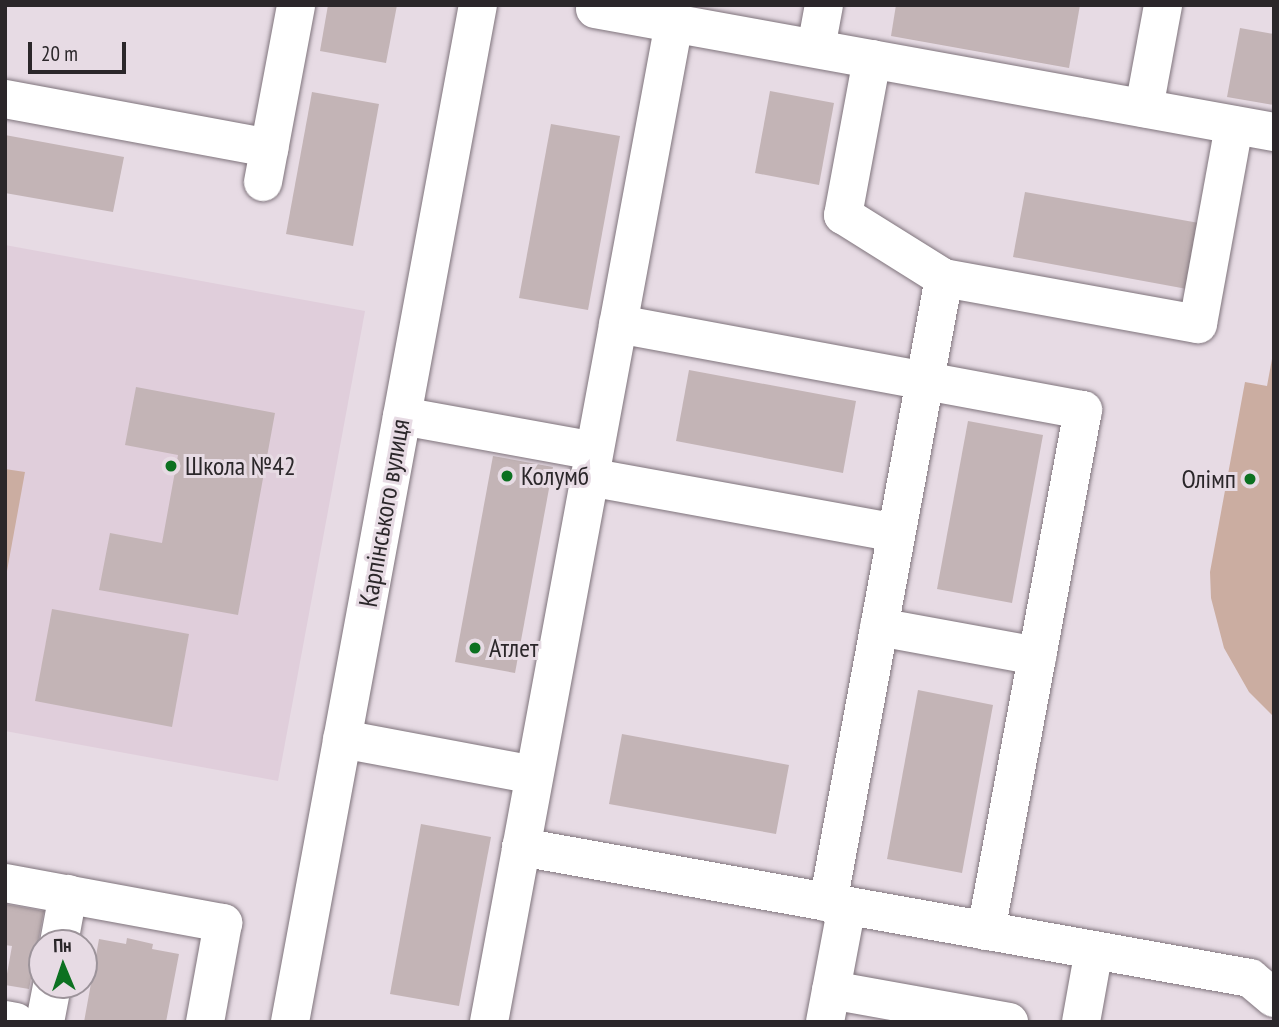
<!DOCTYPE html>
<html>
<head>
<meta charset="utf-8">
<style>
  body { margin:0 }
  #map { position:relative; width:1279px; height:1027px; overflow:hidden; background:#e7dbe4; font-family:"PT Sans Narrow",sans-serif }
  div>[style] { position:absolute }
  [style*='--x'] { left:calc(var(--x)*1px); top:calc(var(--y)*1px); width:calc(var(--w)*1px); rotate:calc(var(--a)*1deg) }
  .built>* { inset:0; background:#e0cedb }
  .green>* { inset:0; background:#cbada1 }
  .building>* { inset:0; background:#c3b4b6 }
  .roads { filter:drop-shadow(0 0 2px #7f747c) drop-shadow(0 0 2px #7f747c) }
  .minor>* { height:38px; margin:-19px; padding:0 19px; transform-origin:19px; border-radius:19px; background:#fff }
  .dots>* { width:19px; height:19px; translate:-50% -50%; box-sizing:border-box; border:4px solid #e7dbe4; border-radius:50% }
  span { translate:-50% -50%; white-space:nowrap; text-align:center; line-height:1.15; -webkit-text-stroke:6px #e7dbe4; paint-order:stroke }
  .poi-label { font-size:26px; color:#2b272a }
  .left { translate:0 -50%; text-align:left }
  .right { translate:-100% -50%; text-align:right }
  .street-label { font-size:26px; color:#2b272a }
  .frame { position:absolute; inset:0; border:7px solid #2b272a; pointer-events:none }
  .north { position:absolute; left:28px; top:929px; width:70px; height:70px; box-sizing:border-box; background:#e7dbe4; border:2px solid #9c939a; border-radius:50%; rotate:358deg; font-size:19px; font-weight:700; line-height:28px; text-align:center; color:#2b272a }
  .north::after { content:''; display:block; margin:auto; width:24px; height:32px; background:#0c7121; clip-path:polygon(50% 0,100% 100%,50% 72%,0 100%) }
  .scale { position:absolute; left:28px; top:42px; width:98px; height:32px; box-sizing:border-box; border:4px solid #2b272a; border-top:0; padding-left:9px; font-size:21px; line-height:24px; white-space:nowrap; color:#2b272a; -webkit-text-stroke:5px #e7dbe4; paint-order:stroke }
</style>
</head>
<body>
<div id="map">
  <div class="built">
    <div style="clip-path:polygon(5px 245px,365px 311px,278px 781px,5px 731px)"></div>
  </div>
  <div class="green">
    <div style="clip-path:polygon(1274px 348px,1274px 717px,1249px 692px,1224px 648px,1211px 598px,1210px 572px,1245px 382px,1267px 386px)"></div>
    <div style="clip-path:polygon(5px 469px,25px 472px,5px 582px)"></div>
  </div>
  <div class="building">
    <div style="clip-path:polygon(328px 5px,397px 5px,386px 63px,320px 51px)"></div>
    <div style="clip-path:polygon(896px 5px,1080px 5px,1069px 68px,891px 36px)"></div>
    <div style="clip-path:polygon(1240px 28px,1274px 34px,1274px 105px,1227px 97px)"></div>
    <div style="clip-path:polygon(770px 91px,834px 103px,819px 185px,755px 173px)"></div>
    <div style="clip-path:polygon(312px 92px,379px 104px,353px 246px,286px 234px)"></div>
    <div style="clip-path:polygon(551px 124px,620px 136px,588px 310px,519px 298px)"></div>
    <div style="clip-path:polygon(5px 135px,124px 157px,113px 212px,5px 193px)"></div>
    <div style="clip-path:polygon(1025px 192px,1199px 223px,1187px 289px,1013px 257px)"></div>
    <div style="clip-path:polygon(689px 370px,856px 401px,843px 473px,676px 441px)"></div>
    <div style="clip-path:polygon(136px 387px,275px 413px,238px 615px,99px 590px,110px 533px,162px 543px,178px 455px,125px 445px)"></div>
    <div style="clip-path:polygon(968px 421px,1043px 435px,1012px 603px,937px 589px)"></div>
    <div style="clip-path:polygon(493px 456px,553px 467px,515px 673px,455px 662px)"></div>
    <div style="clip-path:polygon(52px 609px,189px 634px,172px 727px,35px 701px)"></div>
    <div style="clip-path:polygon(918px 690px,993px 705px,962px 873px,887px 859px)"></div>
    <div style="clip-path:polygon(622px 734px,789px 765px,776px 834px,609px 804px)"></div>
    <div style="clip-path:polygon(421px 824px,491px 837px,459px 1006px,390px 994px)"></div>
    <div style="clip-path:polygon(5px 904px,44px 911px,29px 989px,5px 985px,12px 946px,5px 945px)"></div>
    <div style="clip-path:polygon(127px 938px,153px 944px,152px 949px,179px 954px,166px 1022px,84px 1022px,99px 939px,126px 944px)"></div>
  </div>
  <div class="roads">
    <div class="minor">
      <div style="--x:595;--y:9;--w:690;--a:10.27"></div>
      <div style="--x:816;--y:48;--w:44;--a:-79.5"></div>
      <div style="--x:872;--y:59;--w:159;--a:100.5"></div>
      <div style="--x:843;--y:215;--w:119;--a:32"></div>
      <div style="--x:944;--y:278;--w:258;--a:10.3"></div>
      <div style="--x:1198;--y:324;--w:202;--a:-79.7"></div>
      <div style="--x:5;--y:99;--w:269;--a:10.5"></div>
      <div style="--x:1144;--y:108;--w:105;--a:-79.5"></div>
      <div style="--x:263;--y:182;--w:180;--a:-79.4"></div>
      <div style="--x:618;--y:324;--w:473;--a:10.5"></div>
      <div style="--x:1083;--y:410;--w:530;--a:100.55"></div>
      <div style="--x:402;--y:416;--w:195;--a:10.3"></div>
      <div style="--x:589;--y:477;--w:312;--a:10.3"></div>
      <div style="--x:879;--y:627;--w:161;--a:10.4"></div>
      <div style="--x:342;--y:739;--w:195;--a:10.6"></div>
      <div style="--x:521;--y:847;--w:741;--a:10.19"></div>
      <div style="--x:1250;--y:978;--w:31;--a:40"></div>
      <div style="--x:5;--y:883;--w:222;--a:10.4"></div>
      <div style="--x:223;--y:923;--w:101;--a:100.3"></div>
      <div style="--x:828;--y:903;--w:636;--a:-79.49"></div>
      <div style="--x:59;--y:943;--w:50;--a:-79.6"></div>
      <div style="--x:831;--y:990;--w:181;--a:10.2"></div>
      <div style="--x:5;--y:1020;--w:11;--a:10"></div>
      <div style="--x:45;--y:1022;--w:38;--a:-79"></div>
      <div style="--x:290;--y:1022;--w:1034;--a:-79.53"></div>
      <div style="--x:489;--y:1022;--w:1016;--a:-79.51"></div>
      <div style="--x:825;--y:1022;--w:118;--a:-79.3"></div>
      <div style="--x:1081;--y:1022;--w:73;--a:-79.8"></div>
    </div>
  </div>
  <div class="dots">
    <div style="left:171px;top:466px;background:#0c7121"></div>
    <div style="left:507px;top:476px;background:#0c7121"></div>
    <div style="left:1250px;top:479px;background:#0c7121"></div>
    <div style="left:475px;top:648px;background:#0c7121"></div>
  </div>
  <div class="poi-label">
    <span class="left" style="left:185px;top:466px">Школа №42</span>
    <span class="left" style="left:521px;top:476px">Колумб</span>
    <span class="right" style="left:1236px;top:479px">Олімп</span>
    <span class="left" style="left:489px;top:648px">Атлет</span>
  </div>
  <div class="street-label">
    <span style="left:384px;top:513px;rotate:-80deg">Карпінського вулиця</span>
  </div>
  <div class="frame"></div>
  <div class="north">Пн</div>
  <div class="scale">20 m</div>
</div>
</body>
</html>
